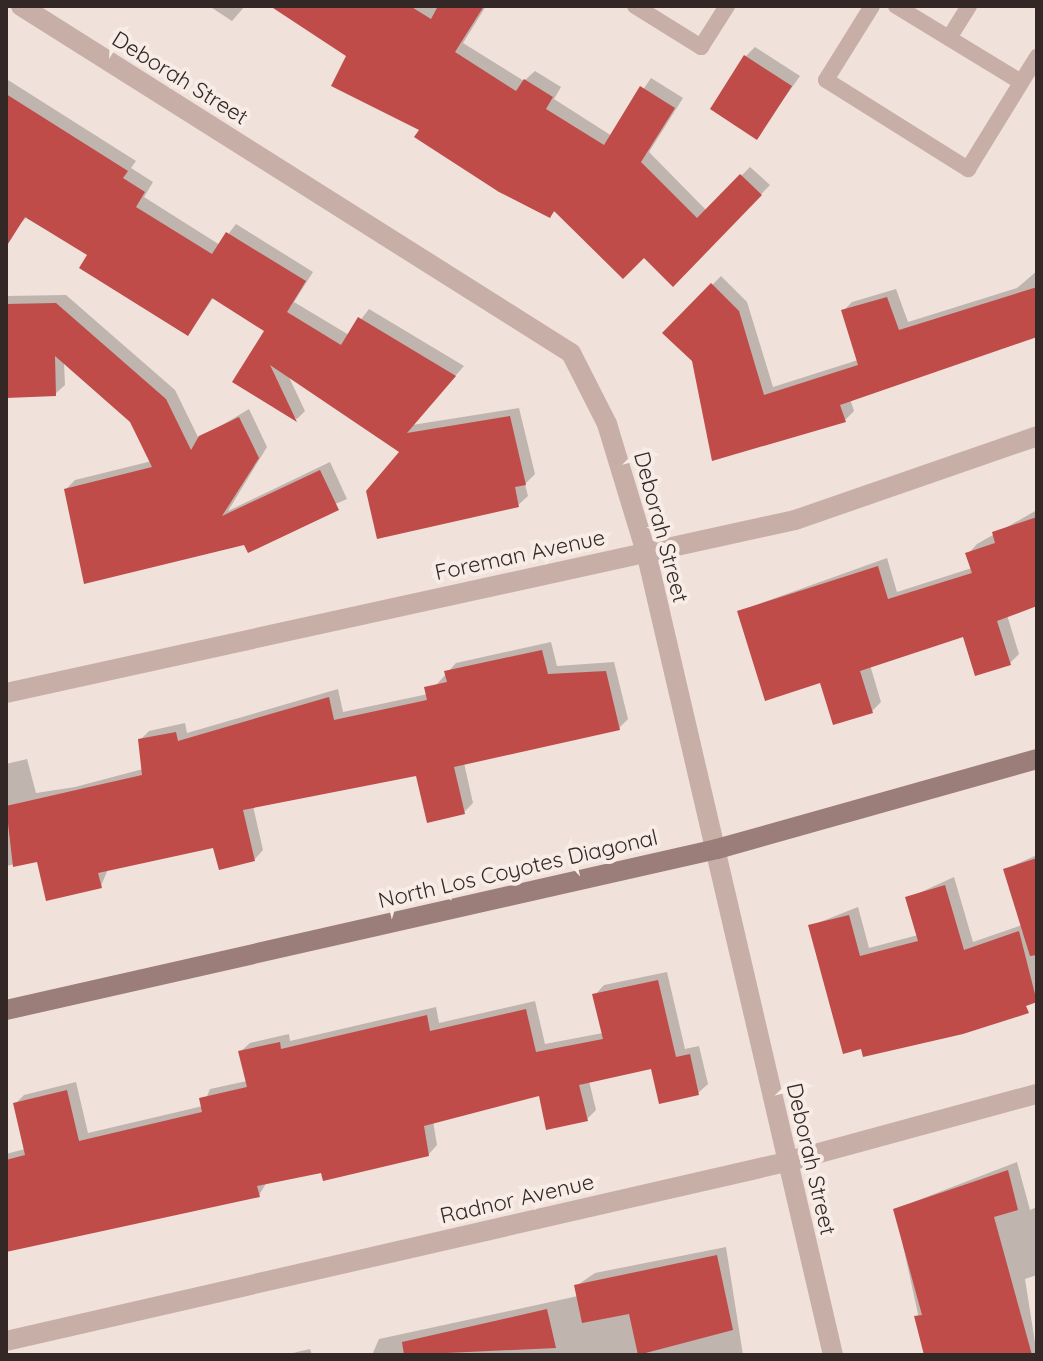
<!DOCTYPE html>
<html>
<head>
<meta charset="utf-8">
<style>
  body { margin:0 }
  #map { position:relative; width:1043px; height:1361px; overflow:hidden; background:#f0e1da; font-family:Quicksand,sans-serif }
  div>[style] { position:absolute }
  [style*='--x'] { left:calc(var(--x)*1px); top:calc(var(--y)*1px); width:calc(var(--w)*1px); rotate:calc(var(--a)*1deg) }
  .shadow>* { inset:0; background:#0003 }
  .building>* { inset:0; background:#bf4c49 }
  .service>* { height:16px; margin:-8px; padding:0 8px; transform-origin:8px; border-radius:8px; background:#c7afa7 }
  .minor>* { height:20px; margin:-10px; padding:0 10px; transform-origin:10px; border-radius:10px; background:#c7afa7 }
  .secondary>* { height:20px; margin:-10px; padding:0 10px; transform-origin:10px; border-radius:10px; background:#9b7d79 }
  span { translate:-50% -50%; white-space:nowrap; text-align:center; line-height:1.15; -webkit-text-stroke:8px #f8ece6; paint-order:stroke }
  .street-label { font-size:22px; color:#342827 }
  .frame { position:absolute; inset:0; border:8px solid #342827; pointer-events:none }
</style>
</head>
<body>
<div id="map">
  <div class="shadow">
    <div style="clip-path:polygon(209px 6px,245px 6px,232px 21px)"></div>
    <div style="clip-path:polygon(274px 6px,486px 6px,463px 43px,524px 81px,535px 71px,561px 87px,554px 99px,612px 136px,651px 78px,683px 98px,649px 152px,707px 211px,750px 167px,770px 185px,673px 285px,644px 256px,556px 210px,550px 216px,421px 129px,348px 56px)"></div>
    <div style="clip-path:polygon(755px 47px,800px 76px,757px 137px,746px 56px)"></div>
    <div style="clip-path:polygon(8px 80px,136px 161px,131px 168px,153px 182px,144px 197px,220px 245px,236px 224px,313px 272px,294px 302px,349px 335px,369px 309px,464px 366px,412px 425px,519px 408px,535px 474px,525px 484px,528px 496px,518px 505px,402px 451px,288px 375px,305px 411px,297px 419px,235px 382px,267px 330px,214px 297px,188px 334px,90px 255px,26px 218px,17px 227px,6px 220px)"></div>
    <div style="clip-path:polygon(1037px 271px,1037px 331px,850px 399px,854px 411px,845px 420px,713px 458px,694px 360px,665px 333px,721px 276px,747px 302px,773px 387px,858px 360px,843px 311px,852px 302px,896px 289px,908px 322px,1017px 288px)"></div>
    <div style="clip-path:polygon(66px 295px,175px 390px,199px 439px,249px 409px,267px 447px,228px 511px,330px 462px,347px 499px,245px 543px,66px 489px,75px 480px,152px 461px,132px 420px,64px 362px,65px 385px,55px 394px,6px 396px,6px 296px)"></div>
    <div style="clip-path:polygon(1037px 510px,1037px 604px,1007px 615px,1019px 654px,1010px 663px,964px 635px,870px 665px,881px 702px,872px 711px,821px 680px,739px 611px,887px 558px,897px 592px,972px 568px,968px 554px,977px 544px)"></div>
    <div style="clip-path:polygon(551px 642px,557px 666px,614px 662px,628px 719px,619px 728px,464px 763px,473px 803px,464px 812px,418px 774px,253px 806px,263px 850px,254px 860px,214px 845px,108px 869px,101px 886px,38px 859px,6px 866px,6px 764px,27px 759px,36px 793px,75px 787px,143px 769px,140px 740px,149px 731px,185px 723px,187px 733px,338px 689px,343px 712px,428px 694px,456px 663px)"></div>
    <div style="clip-path:polygon(1037px 855px,1037px 1001px,864px 1054px,810px 926px,858px 907px,869px 948px,918px 935px,908px 898px,954px 877px,973px 942px,1022px 925px,1005px 869px)"></div>
    <div style="clip-path:polygon(667px 972px,685px 1049px,699px 1046px,708px 1084px,698px 1093px,653px 1067px,589px 1081px,596px 1110px,587px 1119px,540px 1094px,433px 1121px,437px 1145px,428px 1155px,267px 1182px,259px 1195px,6px 1250px,6px 1154px,25px 1149px,15px 1104px,24px 1095px,76px 1082px,88px 1133px,203px 1106px,210px 1089px,247px 1081px,240px 1052px,250px 1043px,289px 1034px,290px 1041px,436px 1007px,439px 1023px,535px 1001px,545px 1044px,603px 1033px,595px 995px,604px 985px)"></div>
    <div style="clip-path:polygon(1017px 1162px,1030px 1210px,1037px 1207px,1037px 1275px,1025px 1279px,1037px 1355px,927px 1355px,895px 1209px)"></div>
    <div style="clip-path:polygon(726px 1247px,743px 1355px,372px 1355px,379px 1339px,578px 1296px,576px 1286px,595px 1273px)"></div>
    <div style="clip-path:polygon(310px 1349px,312px 1355px,284px 1355px)"></div>
  </div>
  <div class="building">
    <div style="clip-path:polygon(270px 6px,410px 6px,431px 19px,438px 6px,484px 6px,455px 52px,516px 91px,524px 79px,553px 97px,546px 109px,604px 145px,640px 86px,675px 108px,641px 162px,697px 218px,740px 174px,762px 195px,673px 287px,644px 258px,623px 279px,554px 211px,550px 218px,499px 192px,414px 137px,419px 130px,331px 86px,346px 56px)"></div>
    <div style="clip-path:polygon(744px 55px,792px 86px,757px 140px,710px 109px)"></div>
    <div style="clip-path:polygon(6px 94px,128px 171px,123px 178px,145px 192px,136px 207px,212px 254px,226px 232px,306px 281px,287px 312px,341px 345px,358px 317px,456px 376px,407px 433px,510px 416px,526px 485px,515px 487px,519px 507px,377px 539px,366px 491px,399px 452px,270px 365px,297px 422px,232px 382px,264px 331px,212px 298px,188px 336px,79px 268px,87px 255px,25px 217px,6px 247px)"></div>
    <div style="clip-path:polygon(711px 283px,739px 311px,764px 395px,858px 365px,841px 310px,887px 297px,899px 330px,1037px 287px,1037px 337px,840px 405px,846px 422px,712px 461px,692px 361px,662px 333px)"></div>
    <div style="clip-path:polygon(56px 303px,166px 399px,191px 450px,199px 436px,239px 417px,259px 458px,222px 516px,320px 470px,339px 510px,248px 553px,244px 545px,84px 584px,64px 489px,152px 467px,130px 422px,55px 356px,56px 396px,6px 398px,6px 304px)"></div>
    <div style="clip-path:polygon(1037px 517px,1037px 606px,997px 621px,1011px 665px,975px 676px,963px 637px,860px 671px,873px 713px,833px 725px,820px 683px,765px 701px,737px 611px,878px 566px,888px 599px,972px 573px,965px 553px,995px 543px,992px 532px)"></div>
    <div style="clip-path:polygon(542px 650px,548px 674px,606px 671px,620px 730px,454px 767px,465px 814px,427px 823px,416px 776px,243px 810px,255px 861px,219px 870px,213px 848px,98px 873px,102px 888px,46px 901px,37px 862px,13px 867px,6px 806px,142px 775px,138px 739px,176px 732px,178px 741px,329px 697px,334px 720px,427px 700px,424px 687px,447px 682px,444px 671px)"></div>
    <div style="clip-path:polygon(1037px 858px,1037px 955px,1030px 956px,1003px 869px)"></div>
    <div style="clip-path:polygon(945px 885px,964px 950px,1019px 931px,1037px 1002px,1026px 1006px,1029px 1013px,963px 1034px,863px 1057px,861px 1049px,843px 1054px,808px 925px,849px 915px,860px 956px,918px 941px,905px 897px)"></div>
    <div style="clip-path:polygon(658px 980px,676px 1057px,690px 1054px,699px 1095px,659px 1104px,651px 1069px,579px 1085px,588px 1121px,546px 1130px,539px 1096px,424px 1126px,429px 1156px,323px 1181px,321px 1173px,257px 1186px,260px 1197px,6px 1252px,6px 1160px,25px 1155px,13px 1103px,67px 1090px,79px 1141px,202px 1112px,199px 1098px,247px 1087px,238px 1051px,280px 1042px,281px 1049px,427px 1015px,430px 1031px,526px 1009px,536px 1052px,603px 1039px,592px 994px)"></div>
    <div style="clip-path:polygon(1008px 1170px,1018px 1210px,994px 1217px,1032px 1355px,924px 1355px,914px 1316px,922px 1315px,893px 1209px)"></div>
    <div style="clip-path:polygon(717px 1255px,733px 1330px,638px 1355px,629px 1314px,582px 1323px,574px 1285px)"></div>
    <div style="clip-path:polygon(547px 1309px,556px 1348px,404px 1355px,402px 1342px)"></div>
  </div>
  <div class="service">
    <div style="--x:635;--y:6;--w:78;--a:31.8"></div>
    <div style="--x:701;--y:47;--w:49;--a:-57.6"></div>
    <div style="--x:872;--y:6;--w:87;--a:121.9"></div>
    <div style="--x:826;--y:80;--w:168;--a:32.1"></div>
    <div style="--x:968;--y:169;--w:132;--a:-58.4"></div>
    <div style="--x:896;--y:6;--w:146;--a:31.3"></div>
    <div style="--x:949;--y:38;--w:38;--a:-58"></div>
  </div>
  <div class="minor">
    <div style="--x:21;--y:6;--w:650;--a:32.25"></div>
    <div style="--x:571;--y:353;--w:80;--a:63.1"></div>
    <div style="--x:607;--y:424;--w:134;--a:73.1"></div>
    <div style="--x:646;--y:552;--w:824;--a:76.89"></div>
    <div style="--x:6;--y:693;--w:808;--a:-12.37"></div>
    <div style="--x:795;--y:520;--w:256;--a:-19.1"></div>
    <div style="--x:6;--y:1341;--w:800;--a:-12.92"></div>
    <div style="--x:786;--y:1162;--w:260;--a:-15.2"></div>
  </div>
  <div class="secondary">
    <div style="--x:6;--y:1010;--w:729;--a:-12.76"></div>
    <div style="--x:717;--y:849;--w:332;--a:-15.7"></div>
  </div>
  <div class="street-label">
    <span style="left:180px;top:78px;rotate:32deg">Deborah Street</span>
    <span style="left:661px;top:527px;rotate:75deg">Deborah Street</span>
    <span style="left:520px;top:555px;rotate:-12deg">Foreman Avenue</span>
    <span style="left:518px;top:869px;rotate:-13deg">North Los Coyotes Diagonal</span>
    <span style="left:811px;top:1159px;rotate:77deg">Deborah Street</span>
    <span style="left:517px;top:1199px;rotate:-13deg">Radnor Avenue</span>
  </div>
  <div class="frame"></div>
</div>
</body>
</html>
